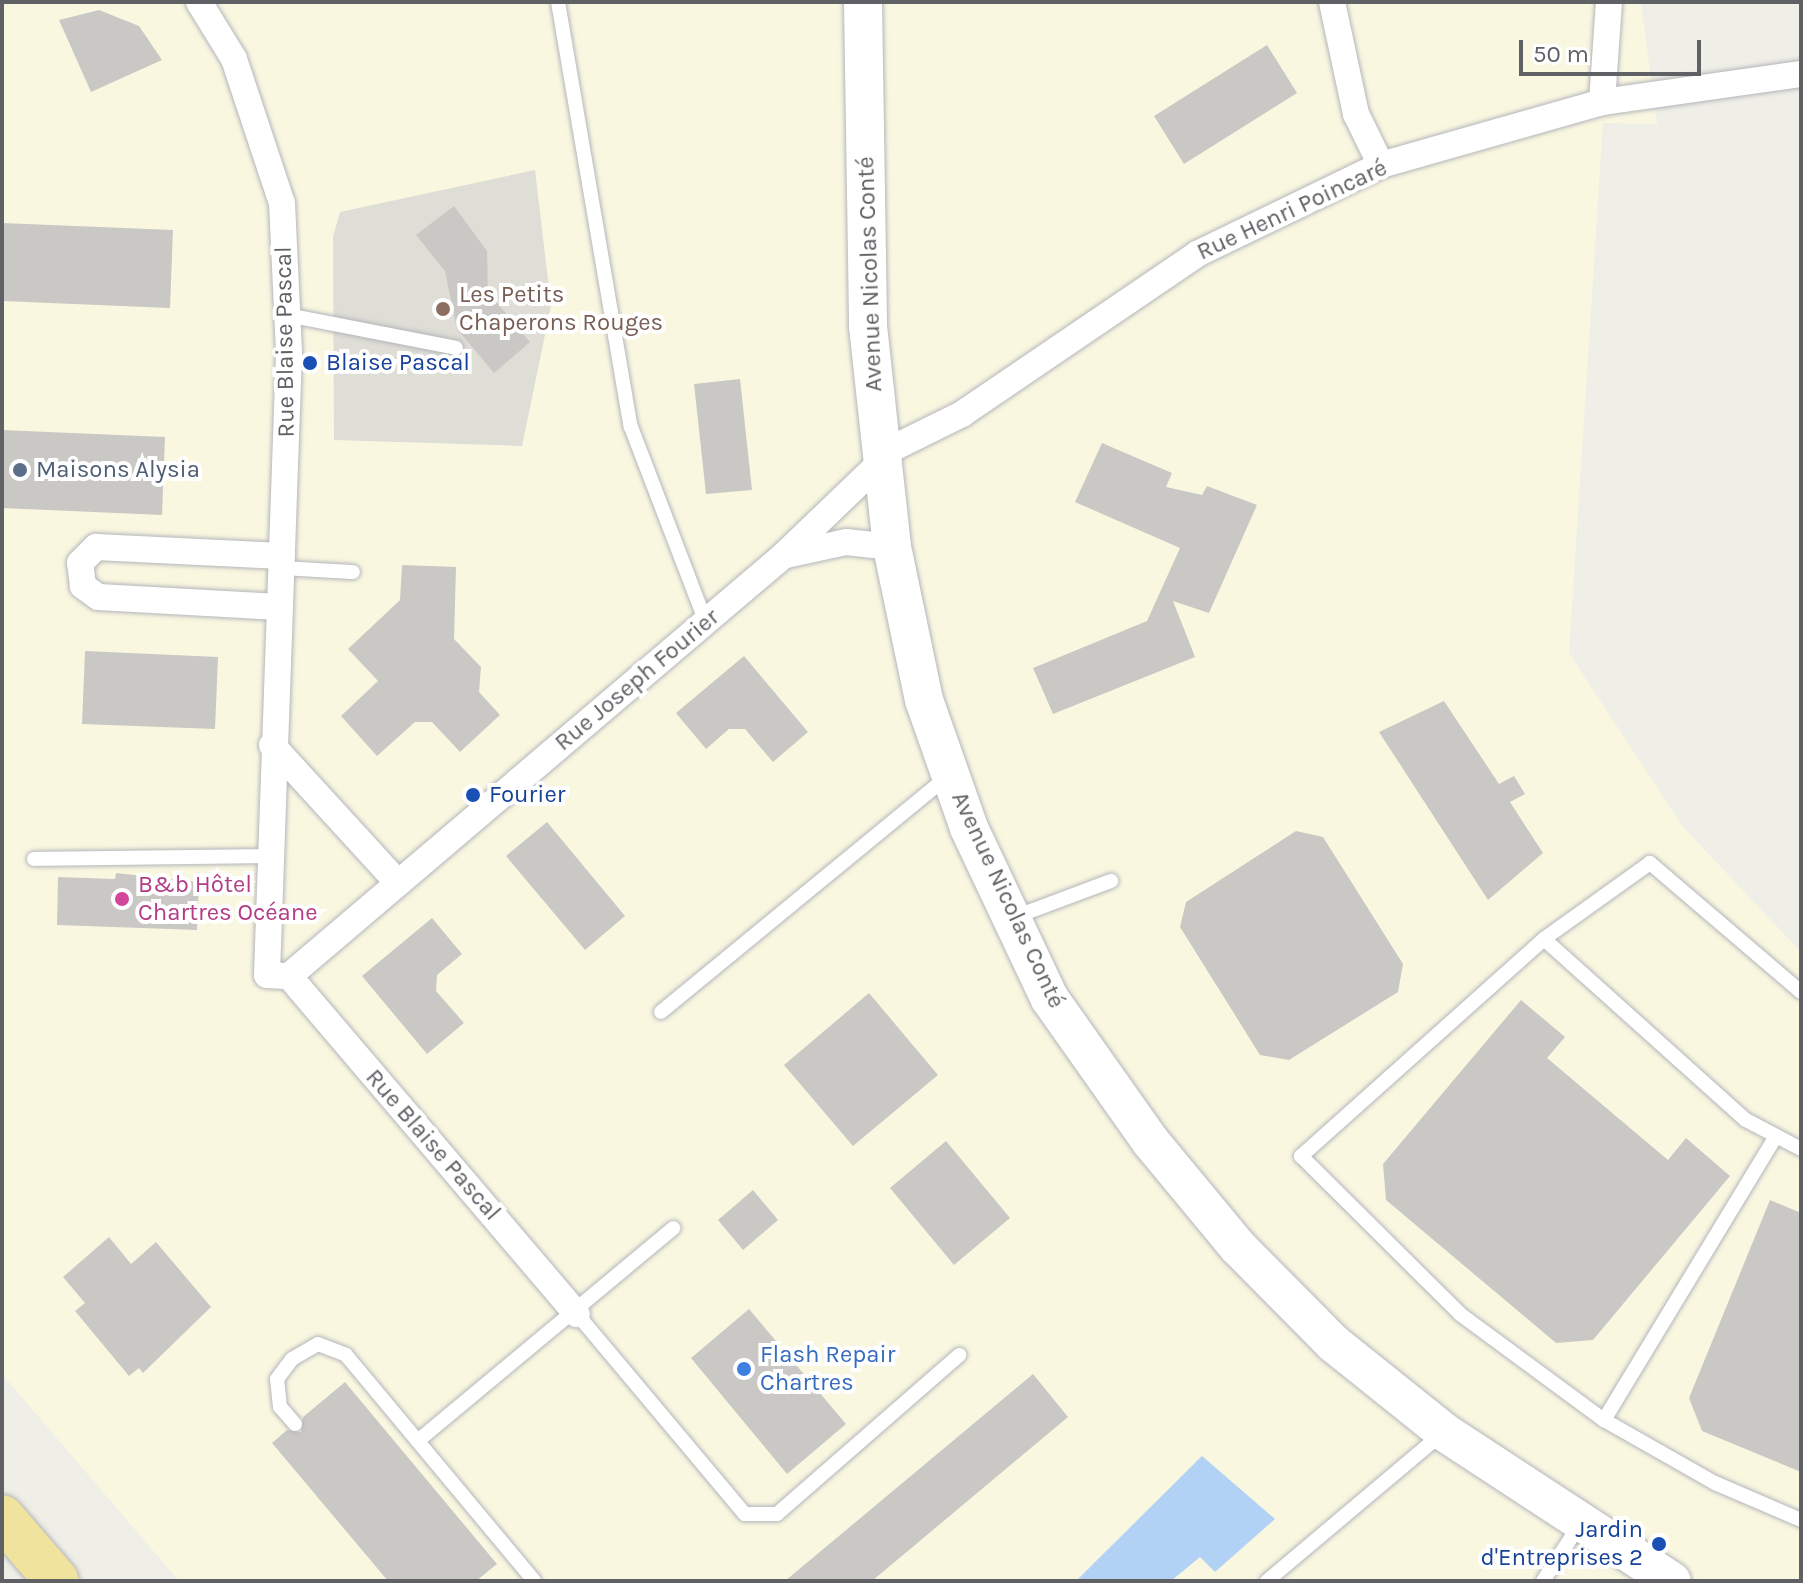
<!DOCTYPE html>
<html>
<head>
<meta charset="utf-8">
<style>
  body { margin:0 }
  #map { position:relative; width:1803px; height:1583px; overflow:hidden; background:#efeee7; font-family:Karla,sans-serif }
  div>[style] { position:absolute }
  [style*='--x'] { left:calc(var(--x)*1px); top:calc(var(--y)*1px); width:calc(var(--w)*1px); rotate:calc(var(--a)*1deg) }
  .commercial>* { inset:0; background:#faf7e1 }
  .education>* { inset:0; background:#deddd6 }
  .water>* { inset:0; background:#b1d1f5 }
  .building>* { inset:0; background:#cac8c4 }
  .roads { filter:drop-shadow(0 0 2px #b4b6ba) drop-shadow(0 0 2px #b4b6ba) }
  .lane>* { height:14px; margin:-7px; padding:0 7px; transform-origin:7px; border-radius:7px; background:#fff }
  .street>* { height:26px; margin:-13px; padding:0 13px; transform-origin:13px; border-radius:13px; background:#fff }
  .secondary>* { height:38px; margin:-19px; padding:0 19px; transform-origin:19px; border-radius:19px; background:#fff }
  .highway>* { height:44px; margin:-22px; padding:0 22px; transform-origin:22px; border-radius:22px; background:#f0e39d }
  .dots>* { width:22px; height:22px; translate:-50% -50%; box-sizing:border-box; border:4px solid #fff; border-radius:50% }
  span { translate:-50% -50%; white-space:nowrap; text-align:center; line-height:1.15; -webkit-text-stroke:8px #fff; paint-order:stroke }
  .street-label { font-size:24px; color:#5f6165 }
  .education-label { font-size:24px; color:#785e54 }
  .left { translate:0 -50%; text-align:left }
  .transit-label { font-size:24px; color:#164399 }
  .right { translate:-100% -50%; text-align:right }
  .service-label { font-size:24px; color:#4e5e75 }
  .hotel-label { font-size:24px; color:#b23c85 }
  .shop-label { font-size:24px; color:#366cbe }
  .frame { position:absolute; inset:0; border:4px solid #5f6165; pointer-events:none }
  .scale { position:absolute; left:1519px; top:40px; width:182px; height:36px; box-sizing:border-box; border:4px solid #5f6165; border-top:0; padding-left:10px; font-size:24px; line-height:28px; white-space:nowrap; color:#5f6165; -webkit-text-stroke:6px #fff; paint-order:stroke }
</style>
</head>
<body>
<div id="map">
  <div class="commercial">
    <div style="clip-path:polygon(2px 2px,1641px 2px,1657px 124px,1603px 123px,1569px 653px,1683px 827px,1801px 952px,1801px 1581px,179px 1581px,2px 1374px)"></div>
  </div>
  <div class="education">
    <div style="clip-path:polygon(535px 170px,551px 306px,522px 446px,334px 440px,333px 237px,340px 212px)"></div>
  </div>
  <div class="water">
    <div style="clip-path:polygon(1202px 1456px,1275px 1519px,1215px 1572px,1200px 1557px,1171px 1581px,1076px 1581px)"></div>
  </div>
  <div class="building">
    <div style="clip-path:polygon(99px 10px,139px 26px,162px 60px,91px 92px,59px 20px)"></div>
    <div style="clip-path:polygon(1267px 45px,1297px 93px,1184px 164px,1154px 116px)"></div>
    <div style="clip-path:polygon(454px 206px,487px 251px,488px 292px,530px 342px,494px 373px,457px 329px,445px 271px,416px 235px)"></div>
    <div style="clip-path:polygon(2px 223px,173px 230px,170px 308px,2px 301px)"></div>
    <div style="clip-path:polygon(740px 379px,752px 490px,706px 494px,694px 384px)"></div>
    <div style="clip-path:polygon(2px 430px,165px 437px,162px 515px,2px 508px)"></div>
    <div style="clip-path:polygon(1102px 443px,1172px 473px,1166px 487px,1202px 495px,1207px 486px,1257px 505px,1209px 613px,1173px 601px,1195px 657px,1053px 714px,1033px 668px,1147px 621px,1180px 548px,1075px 502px)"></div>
    <div style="clip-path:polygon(402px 565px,456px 567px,454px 639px,481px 667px,479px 692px,500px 715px,460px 752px,432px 722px,415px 722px,377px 756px,341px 716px,378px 681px,348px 649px,400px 600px)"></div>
    <div style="clip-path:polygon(85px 651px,218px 657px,215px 729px,82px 724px)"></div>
    <div style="clip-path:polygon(744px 656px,808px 732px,773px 762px,745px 729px,729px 729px,706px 749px,676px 713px)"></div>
    <div style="clip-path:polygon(1444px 701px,1499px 784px,1514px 776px,1525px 794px,1510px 802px,1543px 853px,1488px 900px,1379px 732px)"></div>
    <div style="clip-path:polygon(547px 822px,625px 916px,585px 950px,506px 856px)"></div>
    <div style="clip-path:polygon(1296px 831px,1323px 837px,1403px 964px,1398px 992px,1289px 1060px,1260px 1055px,1180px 927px,1186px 902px)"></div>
    <div style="clip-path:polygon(116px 873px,199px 882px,197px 930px,57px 925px,58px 877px,115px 879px)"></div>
    <div style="clip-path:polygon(432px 918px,462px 954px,437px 975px,436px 991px,464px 1023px,427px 1054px,362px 976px)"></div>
    <div style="clip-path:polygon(869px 993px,938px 1075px,853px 1146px,784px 1065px)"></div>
    <div style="clip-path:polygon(1521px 1000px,1565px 1037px,1547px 1058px,1668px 1160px,1686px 1138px,1730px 1176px,1593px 1340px,1556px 1343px,1386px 1200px,1383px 1164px)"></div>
    <div style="clip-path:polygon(946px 1141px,1010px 1218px,954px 1265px,890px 1188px)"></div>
    <div style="clip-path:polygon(753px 1190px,778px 1220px,743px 1250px,718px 1220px)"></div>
    <div style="clip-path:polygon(1770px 1200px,1801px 1213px,1801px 1472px,1702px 1431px,1689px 1398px)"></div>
    <div style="clip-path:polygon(109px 1237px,131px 1264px,156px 1242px,211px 1307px,143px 1373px,139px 1368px,129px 1376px,75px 1311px,85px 1303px,63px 1277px)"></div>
    <div style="clip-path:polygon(749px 1309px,846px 1424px,787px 1474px,691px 1358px)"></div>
    <div style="clip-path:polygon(1033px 1374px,1068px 1417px,872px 1581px,785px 1581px)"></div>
    <div style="clip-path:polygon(345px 1382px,497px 1564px,476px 1581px,388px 1581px,272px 1443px,287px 1430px,301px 1432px,303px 1417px)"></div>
  </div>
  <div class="roads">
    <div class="lane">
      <div style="--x:558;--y:2;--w:431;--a:80.3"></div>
      <div style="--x:631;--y:427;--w:209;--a:69"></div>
      <div style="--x:287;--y:315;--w:172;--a:11"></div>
      <div style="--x:281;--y:568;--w:72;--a:3.2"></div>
      <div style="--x:34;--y:859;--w:232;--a:-0.7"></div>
      <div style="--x:1012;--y:918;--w:106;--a:-20.5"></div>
      <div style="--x:1544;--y:939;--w:271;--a:41.9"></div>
      <div style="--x:1746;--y:1120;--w:62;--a:27.8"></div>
      <div style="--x:1801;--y:992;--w:199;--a:-139.5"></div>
      <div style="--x:1650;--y:863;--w:130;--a:144.4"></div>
      <div style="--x:1544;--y:939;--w:326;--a:138.2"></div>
      <div style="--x:1301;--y:1156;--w:224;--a:44.8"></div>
      <div style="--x:1460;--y:1314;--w:179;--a:36.4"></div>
      <div style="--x:1604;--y:1420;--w:128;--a:29.6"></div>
      <div style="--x:1715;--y:1483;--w:94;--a:23.3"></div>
      <div style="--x:661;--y:1012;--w:370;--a:-39.4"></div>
      <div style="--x:577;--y:1314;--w:261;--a:50"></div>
      <div style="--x:745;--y:1514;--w:32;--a:0"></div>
      <div style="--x:777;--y:1514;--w:242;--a:-41.1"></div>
      <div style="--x:1604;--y:1420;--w:332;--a:-58.8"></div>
      <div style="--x:295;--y:1424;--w:23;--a:-131"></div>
      <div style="--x:280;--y:1407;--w:28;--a:-96"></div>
      <div style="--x:277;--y:1379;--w:25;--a:-53"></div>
      <div style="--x:292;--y:1359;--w:30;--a:-30"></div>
      <div style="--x:318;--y:1344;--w:30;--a:21"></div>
      <div style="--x:346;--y:1355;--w:294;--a:50.2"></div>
      <div style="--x:419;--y:1440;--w:331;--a:-39.8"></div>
      <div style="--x:1267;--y:1581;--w:231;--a:-40.1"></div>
      <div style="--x:1543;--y:1581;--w:68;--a:-57"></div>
    </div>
    <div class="street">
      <div style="--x:199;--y:2;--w:67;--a:58.4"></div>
      <div style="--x:234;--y:59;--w:152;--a:71.6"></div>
      <div style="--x:282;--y:203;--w:150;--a:87.3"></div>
      <div style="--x:289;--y:353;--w:622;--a:92.03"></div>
      <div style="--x:267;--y:975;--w:22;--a:3"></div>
      <div style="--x:289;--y:976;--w:648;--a:-40.37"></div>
      <div style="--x:783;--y:556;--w:133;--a:-43.8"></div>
      <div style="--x:1332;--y:2;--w:115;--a:77.9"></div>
      <div style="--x:1356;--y:114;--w:57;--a:63.9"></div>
      <div style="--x:1602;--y:102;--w:100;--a:-86"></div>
      <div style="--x:879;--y:455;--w:93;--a:-26.3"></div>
      <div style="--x:962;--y:414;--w:284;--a:-34.2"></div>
      <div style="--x:1197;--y:254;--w:204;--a:-25.8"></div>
      <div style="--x:1381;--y:165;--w:230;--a:-15.9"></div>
      <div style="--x:1602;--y:102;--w:201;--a:-8"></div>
      <div style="--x:786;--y:555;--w:61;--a:-12.2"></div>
      <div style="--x:846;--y:542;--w:46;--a:6.2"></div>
      <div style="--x:279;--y:607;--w:181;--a:-176.8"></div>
      <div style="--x:98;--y:597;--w:19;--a:-144"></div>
      <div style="--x:83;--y:586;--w:23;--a:-97"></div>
      <div style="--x:80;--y:563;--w:23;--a:-45"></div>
      <div style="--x:96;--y:547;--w:186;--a:2.8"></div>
      <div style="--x:272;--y:745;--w:187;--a:47.6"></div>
      <div style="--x:289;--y:976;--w:444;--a:49.6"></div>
    </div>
    <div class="secondary">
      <div style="--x:863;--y:2;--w:324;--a:89.1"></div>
      <div style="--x:868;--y:326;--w:222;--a:83.8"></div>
      <div style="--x:892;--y:547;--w:156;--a:78.2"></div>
      <div style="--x:924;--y:700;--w:136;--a:70.6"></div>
      <div style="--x:969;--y:828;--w:189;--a:64.7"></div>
      <div style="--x:1050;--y:999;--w:175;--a:54.8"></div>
      <div style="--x:1151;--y:1142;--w:136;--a:50.4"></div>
      <div style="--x:1238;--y:1247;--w:135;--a:45.3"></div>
      <div style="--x:1333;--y:1343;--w:142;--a:38.7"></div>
      <div style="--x:1444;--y:1432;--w:272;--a:33.2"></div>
    </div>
    <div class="highway">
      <div style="--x:2;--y:1517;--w:84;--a:49.3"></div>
    </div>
  </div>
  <div class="dots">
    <div style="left:443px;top:309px;background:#8d6e63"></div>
    <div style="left:310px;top:363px;background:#1a4fb4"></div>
    <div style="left:20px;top:470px;background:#5c6f8a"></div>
    <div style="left:473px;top:795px;background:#1a4fb4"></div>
    <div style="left:122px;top:899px;background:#d1479c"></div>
    <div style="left:744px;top:1369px;background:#3f7fe0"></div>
    <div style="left:1659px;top:1544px;background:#1a4fb4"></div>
  </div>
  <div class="street-label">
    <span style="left:1292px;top:210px;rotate:-25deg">Rue Henri Poincaré</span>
    <span style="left:870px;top:274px;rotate:-92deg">Avenue Nicolas Conté</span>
    <span style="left:285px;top:342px;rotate:-91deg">Rue Blaise Pascal</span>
    <span style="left:637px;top:680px;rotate:-40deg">Rue Joseph Fourier</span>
    <span style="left:1008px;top:900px;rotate:65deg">Avenue Nicolas Conté</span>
    <span style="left:433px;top:1145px;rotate:49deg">Rue Blaise Pascal</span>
  </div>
  <div class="education-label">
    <span class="left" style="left:459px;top:309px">Les Petits<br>Chaperons Rouges</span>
  </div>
  <div class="transit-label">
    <span class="left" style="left:326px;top:363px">Blaise Pascal</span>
    <span class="left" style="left:489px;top:795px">Fourier</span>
    <span class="right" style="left:1643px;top:1544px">Jardin<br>d'Entreprises 2</span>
  </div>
  <div class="service-label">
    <span class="left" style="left:36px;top:470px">Maisons Alysia</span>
  </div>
  <div class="hotel-label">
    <span class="left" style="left:138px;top:899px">B&amp;b Hôtel<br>Chartres Océane</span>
  </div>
  <div class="shop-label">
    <span class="left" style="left:760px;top:1369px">Flash Repair<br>Chartres</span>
  </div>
  <div class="frame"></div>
  <div class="scale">50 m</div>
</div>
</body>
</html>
